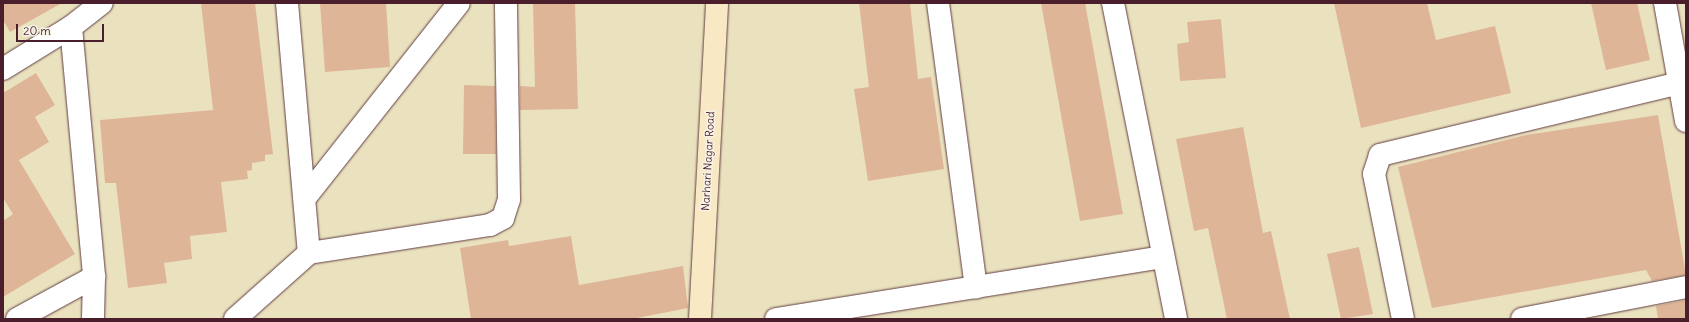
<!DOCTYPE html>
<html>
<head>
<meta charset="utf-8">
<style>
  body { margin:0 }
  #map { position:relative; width:1689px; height:322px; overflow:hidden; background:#eae2bf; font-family:Delius,sans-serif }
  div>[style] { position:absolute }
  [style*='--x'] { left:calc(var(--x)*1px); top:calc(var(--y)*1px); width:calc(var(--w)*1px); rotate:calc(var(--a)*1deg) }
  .building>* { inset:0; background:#dfb598 }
  .roads { filter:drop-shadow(0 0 1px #623c41) drop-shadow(0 0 1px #623c41) }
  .street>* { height:22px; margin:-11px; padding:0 11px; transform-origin:11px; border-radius:11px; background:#fff }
  .secondary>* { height:22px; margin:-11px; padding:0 11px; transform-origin:11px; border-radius:11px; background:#f8e8c3 }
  span { translate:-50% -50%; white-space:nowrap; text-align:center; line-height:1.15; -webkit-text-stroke:3px #f7f3e8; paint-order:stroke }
  .street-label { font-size:11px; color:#4a1f2b }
  .frame { position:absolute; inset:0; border:4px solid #4a1f2b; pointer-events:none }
  .scale { position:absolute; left:16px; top:24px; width:88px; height:18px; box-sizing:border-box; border:2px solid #4a1f2b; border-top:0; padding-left:5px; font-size:12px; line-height:14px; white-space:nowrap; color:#4a1f2b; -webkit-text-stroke:3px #f7f3e8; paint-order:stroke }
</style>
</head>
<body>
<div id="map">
  <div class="building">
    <div style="clip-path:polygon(3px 3px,62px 3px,10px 32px,3px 20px)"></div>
    <div style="clip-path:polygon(201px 3px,255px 3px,273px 154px,265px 155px,265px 161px,252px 163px,252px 170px,247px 171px,248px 179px,221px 182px,227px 232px,190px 236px,192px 259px,164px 263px,167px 283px,128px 288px,116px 183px,105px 183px,100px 120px,213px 110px)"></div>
    <div style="clip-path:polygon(320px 3px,386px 3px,390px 67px,325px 72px)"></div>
    <div style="clip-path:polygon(533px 3px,575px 3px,578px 109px,520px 110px,520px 86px,535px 87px)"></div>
    <div style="clip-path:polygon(859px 3px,910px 3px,918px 79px,931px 77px,944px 169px,868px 181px,854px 89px,869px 87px)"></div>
    <div style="clip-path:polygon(1041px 3px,1085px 3px,1123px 214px,1080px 221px)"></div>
    <div style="clip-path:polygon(1334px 3px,1427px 3px,1436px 40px,1495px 26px,1511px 93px,1361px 128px)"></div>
    <div style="clip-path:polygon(1591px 3px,1637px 3px,1650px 60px,1606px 70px)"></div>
    <div style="clip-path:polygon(1221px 19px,1226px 78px,1180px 81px,1177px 44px,1189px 42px,1187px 22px)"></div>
    <div style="clip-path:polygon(36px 73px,55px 105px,35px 117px,49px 142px,19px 160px,75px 254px,3px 297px,3px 221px,13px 214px,3px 198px,3px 93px)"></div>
    <div style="clip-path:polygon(464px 85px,495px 86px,496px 154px,463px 154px)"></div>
    <div style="clip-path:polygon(1658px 115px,1686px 275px,1652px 281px,1646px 270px,1432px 308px,1398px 167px,1526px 135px)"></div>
    <div style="clip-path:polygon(1243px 127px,1263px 233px,1271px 231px,1290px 319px,1227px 319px,1208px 228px,1194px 231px,1176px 139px)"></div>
    <div style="clip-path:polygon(571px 236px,579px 285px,683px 266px,688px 308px,632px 319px,471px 319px,460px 248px,508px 240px,509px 246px)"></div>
    <div style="clip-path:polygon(1359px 247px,1373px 314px,1341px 319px,1327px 254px)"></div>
    <div style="clip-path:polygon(1686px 300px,1686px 319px,1658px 319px,1656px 306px)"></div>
  </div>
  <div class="roads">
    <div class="street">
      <div style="--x:287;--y:3;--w:251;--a:85"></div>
      <div style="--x:938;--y:3;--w:287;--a:82.4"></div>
      <div style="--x:1113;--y:3;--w:322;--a:78.7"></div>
      <div style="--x:1665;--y:3;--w:120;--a:79.9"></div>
      <div style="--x:71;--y:27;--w:251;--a:84.7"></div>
      <div style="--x:94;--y:277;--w:42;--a:91.4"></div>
      <div style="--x:3;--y:69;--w:80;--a:-31.7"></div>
      <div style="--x:71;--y:27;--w:39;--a:-38"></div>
      <div style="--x:305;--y:198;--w:248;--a:-51.7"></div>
      <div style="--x:17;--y:319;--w:88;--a:-28.6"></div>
      <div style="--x:235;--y:319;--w:99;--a:-41.7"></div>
      <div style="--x:309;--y:253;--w:183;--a:-8.8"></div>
      <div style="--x:490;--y:225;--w:15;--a:-28"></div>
      <div style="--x:503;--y:218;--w:20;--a:-72"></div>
      <div style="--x:509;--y:199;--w:196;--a:-90.9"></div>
      <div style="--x:776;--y:319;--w:391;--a:-9.1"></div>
      <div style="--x:1403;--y:319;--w:148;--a:-101.3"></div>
      <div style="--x:1374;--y:174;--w:20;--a:-72"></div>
      <div style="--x:1380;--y:155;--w:308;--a:-13.5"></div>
      <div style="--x:1522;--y:319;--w:167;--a:-11"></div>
    </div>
    <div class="secondary">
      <div style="--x:700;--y:319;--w:316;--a:-86.9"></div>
    </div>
  </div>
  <div class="street-label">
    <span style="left:708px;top:161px;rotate:-87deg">Narhari Nagar Road</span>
  </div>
  <div class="frame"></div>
  <div class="scale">20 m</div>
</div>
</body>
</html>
